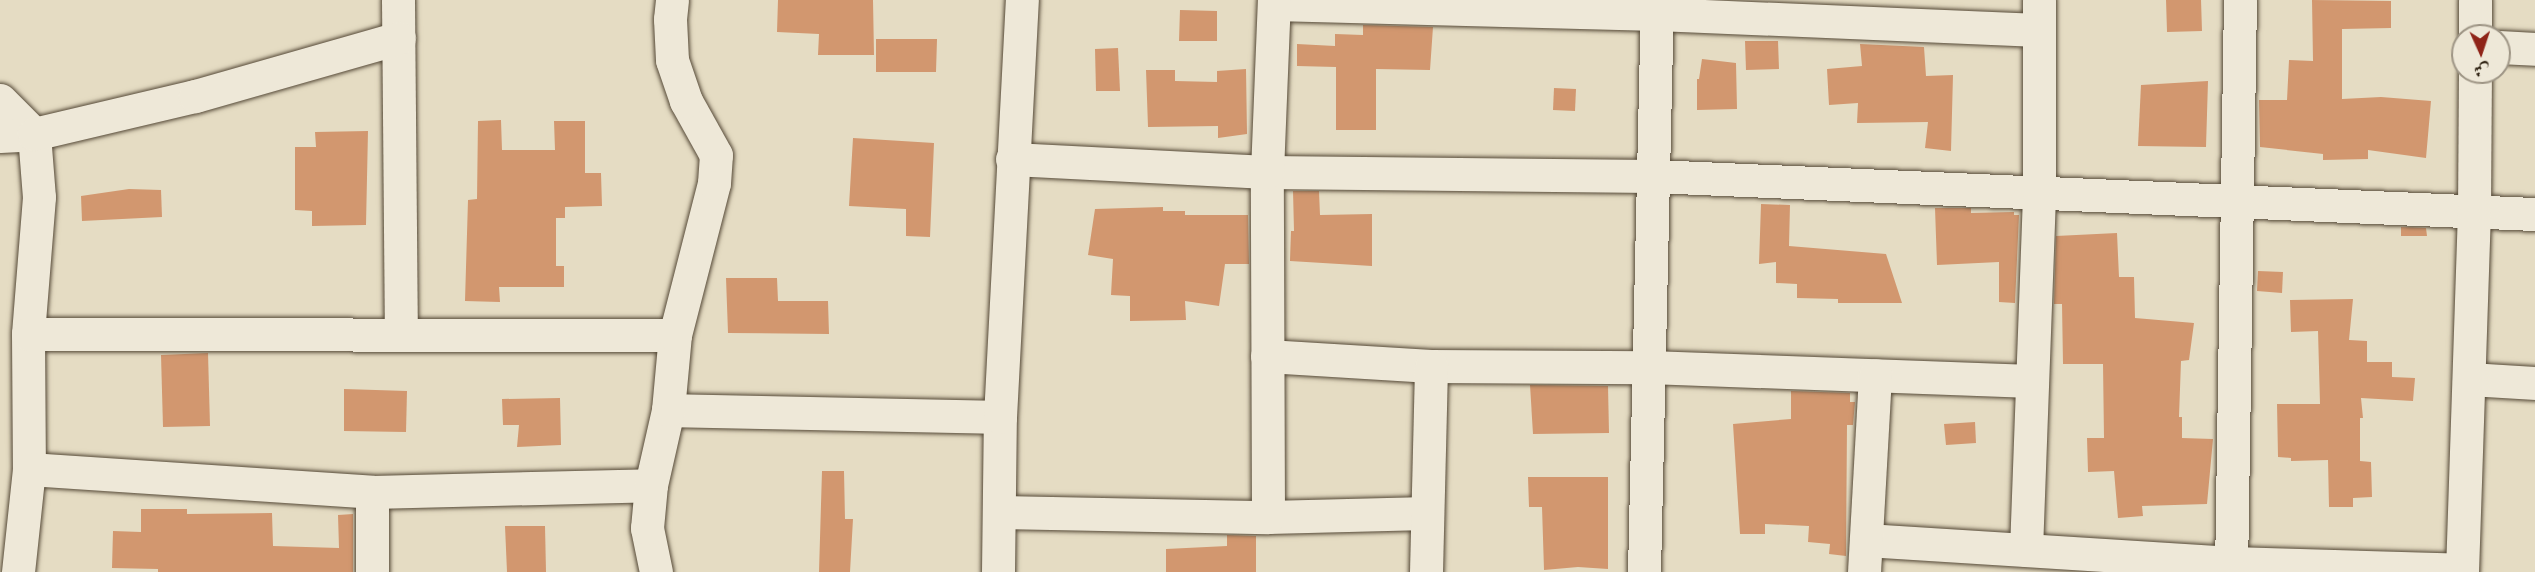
<!DOCTYPE html>
<html>
<head>
<meta charset="utf-8">
<style>
  body { margin:0 }
  #map { position:relative; width:2535px; height:572px; overflow:hidden; background:#e5dcc3; font-family:Alegreya,Amiri,serif }
  div>[style] { position:absolute }
  [style*='--x'] { left:calc(var(--x)*1px); top:calc(var(--y)*1px); width:calc(var(--w)*1px); rotate:calc(var(--a)*1deg) }
  .building>* { inset:0; background:#d2976f }
  .roads { filter:drop-shadow(0 0 2px #554937) drop-shadow(0 0 2px #554937) }
  .minor>* { height:33px; margin:-16.5px; padding:0 16.5px; transform-origin:16.5px; border-radius:16.5px; background:#eee8d8 }
  span { translate:-50% -50%; white-space:nowrap; text-align:center; line-height:1.15; -webkit-text-stroke:5px #eee8d8; paint-order:stroke }
  .north { position:absolute; left:2451px; top:24px; width:60px; height:60px; box-sizing:border-box; background:#eee8d8; border:2px solid #9e9585; border-radius:50%; rotate:177deg; font-size:16px; font-weight:700; line-height:24px; text-align:center; color:#251808 }
  .north::after { content:''; display:block; margin:auto; width:21px; height:27px; background:#8f2418; clip-path:polygon(50% 0,100% 100%,50% 72%,0 100%) }
</style>
</head>
<body>
<div id="map">
  <div class="building">
    <div style="clip-path:polygon(778px 0,873px 0,874px 55px,818px 55px,819px 34px,777px 32px)"></div>
    <div style="clip-path:polygon(2166px 0,2201px 0,2202px 31px,2167px 32px)"></div>
    <div style="clip-path:polygon(2312px 0,2391px 1px,2391px 28px,2342px 29px,2342px 99px,2381px 97px,2431px 101px,2426px 158px,2368px 150px,2368px 159px,2323px 160px,2323px 154px,2260px 147px,2259px 100px,2287px 100px,2289px 60px,2313px 61px)"></div>
    <div style="clip-path:polygon(1180px 10px,1217px 11px,1217px 41px,1179px 41px)"></div>
    <div style="clip-path:polygon(1363px 25px,1433px 27px,1430px 70px,1376px 69px,1376px 130px,1336px 130px,1336px 67px,1297px 66px,1297px 44px,1335px 46px,1335px 34px,1363px 35px)"></div>
    <div style="clip-path:polygon(876px 39px,937px 39px,936px 72px,876px 72px)"></div>
    <div style="clip-path:polygon(1745px 41px,1778px 41px,1779px 69px,1746px 70px)"></div>
    <div style="clip-path:polygon(1860px 44px,1924px 47px,1926px 76px,1953px 75px,1951px 151px,1925px 148px,1928px 122px,1857px 123px,1858px 103px,1829px 105px,1827px 69px,1862px 66px)"></div>
    <div style="clip-path:polygon(1118px 48px,1120px 91px,1096px 91px,1095px 49px)"></div>
    <div style="clip-path:polygon(1702px 59px,1736px 63px,1737px 109px,1697px 110px,1697px 79px,1699px 79px)"></div>
    <div style="clip-path:polygon(1246px 69px,1247px 134px,1218px 138px,1218px 126px,1148px 127px,1146px 70px,1175px 70px,1175px 81px,1217px 82px,1217px 71px)"></div>
    <div style="clip-path:polygon(2208px 81px,2206px 147px,2138px 146px,2141px 85px)"></div>
    <div style="clip-path:polygon(1554px 88px,1576px 89px,1575px 111px,1553px 110px)"></div>
    <div style="clip-path:polygon(501px 120px,502px 150px,555px 150px,554px 121px,585px 121px,585px 173px,601px 173px,602px 206px,565px 207px,565px 218px,556px 218px,556px 266px,564px 266px,564px 287px,499px 287px,500px 302px,465px 301px,468px 200px,477px 199px,478px 121px)"></div>
    <div style="clip-path:polygon(368px 131px,366px 225px,312px 226px,312px 211px,295px 210px,295px 147px,316px 147px,315px 132px)"></div>
    <div style="clip-path:polygon(853px 138px,934px 143px,930px 237px,906px 236px,906px 209px,849px 206px)"></div>
    <div style="clip-path:polygon(129px 189px,161px 190px,162px 217px,82px 221px,81px 196px)"></div>
    <div style="clip-path:polygon(1293px 191px,1319px 191px,1320px 215px,1372px 214px,1372px 266px,1290px 261px,1291px 231px,1294px 231px)"></div>
    <div style="clip-path:polygon(1761px 204px,1790px 205px,1789px 246px,1886px 254px,1902px 303px,1838px 303px,1838px 299px,1797px 298px,1797px 284px,1776px 283px,1776px 262px,1759px 264px)"></div>
    <div style="clip-path:polygon(1163px 207px,1163px 211px,1185px 211px,1185px 215px,1248px 215px,1249px 264px,1225px 264px,1219px 306px,1185px 301px,1186px 320px,1130px 321px,1130px 296px,1111px 295px,1113px 259px,1088px 255px,1095px 209px)"></div>
    <div style="clip-path:polygon(1935px 208px,1971px 208px,1971px 213px,2014px 212px,2014px 215px,2019px 215px,2015px 303px,1999px 302px,1999px 262px,1937px 265px)"></div>
    <div style="clip-path:polygon(2401px 227px,2426px 228px,2427px 236px,2401px 236px)"></div>
    <div style="clip-path:polygon(2117px 233px,2119px 277px,2134px 277px,2135px 318px,2194px 323px,2189px 360px,2181px 361px,2179px 417px,2182px 417px,2182px 438px,2213px 439px,2207px 504px,2142px 506px,2143px 516px,2118px 518px,2114px 471px,2088px 472px,2087px 438px,2104px 438px,2103px 364px,2063px 364px,2062px 304px,2054px 304px,2056px 236px)"></div>
    <div style="clip-path:polygon(2258px 271px,2283px 272px,2282px 293px,2257px 291px)"></div>
    <div style="clip-path:polygon(726px 278px,777px 278px,778px 301px,828px 301px,829px 334px,728px 333px)"></div>
    <div style="clip-path:polygon(2353px 299px,2349px 340px,2367px 341px,2367px 362px,2392px 362px,2392px 377px,2415px 378px,2413px 401px,2361px 398px,2363px 418px,2360px 418px,2360px 461px,2371px 462px,2372px 497px,2353px 498px,2353px 507px,2329px 507px,2328px 460px,2291px 461px,2291px 458px,2278px 457px,2277px 404px,2320px 404px,2318px 331px,2291px 332px,2290px 300px)"></div>
    <div style="clip-path:polygon(208px 353px,210px 426px,163px 427px,161px 355px)"></div>
    <div style="clip-path:polygon(1530px 385px,1608px 386px,1609px 433px,1533px 434px)"></div>
    <div style="clip-path:polygon(344px 389px,407px 391px,406px 432px,344px 431px)"></div>
    <div style="clip-path:polygon(1791px 391px,1850px 393px,1850px 402px,1855px 402px,1853px 425px,1847px 425px,1846px 556px,1829px 554px,1830px 544px,1808px 542px,1809px 526px,1765px 524px,1765px 534px,1740px 534px,1733px 424px,1791px 419px)"></div>
    <div style="clip-path:polygon(560px 398px,561px 445px,517px 447px,519px 425px,503px 425px,502px 399px)"></div>
    <div style="clip-path:polygon(1975px 422px,1976px 443px,1946px 445px,1944px 424px)"></div>
    <div style="clip-path:polygon(822px 471px,844px 471px,845px 519px,853px 519px,850px 572px,819px 572px)"></div>
    <div style="clip-path:polygon(1528px 477px,1608px 477px,1608px 569px,1578px 567px,1544px 570px,1542px 507px,1529px 507px)"></div>
    <div style="clip-path:polygon(141px 509px,187px 509px,187px 514px,272px 513px,273px 546px,339px 548px,338px 515px,353px 514px,353px 572px,158px 572px,158px 569px,112px 568px,113px 531px,141px 532px)"></div>
    <div style="clip-path:polygon(505px 526px,545px 526px,546px 572px,507px 572px)"></div>
    <div style="clip-path:polygon(1227px 535px,1256px 536px,1256px 572px,1166px 572px,1166px 549px,1227px 546px)"></div>
  </div>
  <div class="roads">
    <div class="minor">
      <div style="--x:398;--y:0;--w:334;--a:89.5"></div>
      <div style="--x:1274;--y:4;--w:383;--a:1.5"></div>
      <div style="--x:1657;--y:14;--w:382;--a:2.4"></div>
      <div style="--x:2475;--y:36;--w:36;--a:-90"></div>
      <div style="--x:2499;--y:47;--w:36;--a:3"></div>
      <div style="--x:0;--y:100;--w:48;--a:45"></div>
      <div style="--x:34;--y:134;--w:63;--a:85.5"></div>
      <div style="--x:39;--y:197;--w:137;--a:94.6"></div>
      <div style="--x:28;--y:334;--w:135;--a:89.6"></div>
      <div style="--x:29;--y:469;--w:104;--a:96.1"></div>
      <div style="--x:0;--y:136;--w:34;--a:-3"></div>
      <div style="--x:34;--y:134;--w:165;--a:-13.3"></div>
      <div style="--x:195;--y:96;--w:212;--a:-15.9"></div>
      <div style="--x:1012;--y:159;--w:255;--a:2.9"></div>
      <div style="--x:1267;--y:172;--w:386;--a:0.6"></div>
      <div style="--x:1653;--y:176;--w:883;--a:2.47"></div>
      <div style="--x:28;--y:334;--w:647;--a:0.09"></div>
      <div style="--x:1267;--y:356;--w:164;--a:3.5"></div>
      <div style="--x:1431;--y:366;--w:218;--a:0.3"></div>
      <div style="--x:1649;--y:367;--w:383;--a:2.1"></div>
      <div style="--x:2469;--y:379;--w:66;--a:3.5"></div>
      <div style="--x:668;--y:410;--w:332;--a:1.2"></div>
      <div style="--x:29;--y:469;--w:344;--a:3.8"></div>
      <div style="--x:372;--y:492;--w:279;--a:-1.4"></div>
      <div style="--x:372;--y:492;--w:80;--a:90"></div>
      <div style="--x:1000;--y:512;--w:268;--a:1.1"></div>
      <div style="--x:1268;--y:517;--w:159;--a:-1.4"></div>
      <div style="--x:1268;--y:517;--w:345;--a:-90.2"></div>
      <div style="--x:1267;--y:172;--w:172;--a:-87.7"></div>
      <div style="--x:1866;--y:540;--w:366;--a:3.6"></div>
      <div style="--x:2231;--y:563;--w:231;--a:1.7"></div>
      <div style="--x:2026;--y:550;--w:357;--a:-87.9"></div>
      <div style="--x:2039;--y:193;--w:193;--a:-90"></div>
      <div style="--x:656;--y:572;--w:45;--a:-101.6"></div>
      <div style="--x:647;--y:528;--w:43;--a:-84.7"></div>
      <div style="--x:651;--y:485;--w:77;--a:-77.2"></div>
      <div style="--x:668;--y:410;--w:75;--a:-84.7"></div>
      <div style="--x:675;--y:335;--w:157;--a:-75.6"></div>
      <div style="--x:714;--y:183;--w:28;--a:-86"></div>
      <div style="--x:716;--y:155;--w:62;--a:-119.1"></div>
      <div style="--x:686;--y:101;--w:43;--a:-108.9"></div>
      <div style="--x:672;--y:60;--w:41;--a:-92.8"></div>
      <div style="--x:670;--y:19;--w:19;--a:-84"></div>
      <div style="--x:998;--y:572;--w:155;--a:-89.3"></div>
      <div style="--x:1000;--y:417;--w:418;--a:-87"></div>
      <div style="--x:1426;--y:572;--w:206;--a:-88.6"></div>
      <div style="--x:1644;--y:572;--w:572;--a:-88.7"></div>
      <div style="--x:1864;--y:572;--w:197;--a:-86.8"></div>
      <div style="--x:2231;--y:572;--w:572;--a:-89.1"></div>
      <div style="--x:2462;--y:572;--w:361;--a:-88.1"></div>
      <div style="--x:2474;--y:211;--w:139;--a:-89.6"></div>
    </div>
  </div>
  <div class="north">ش</div>
</div>
</body>
</html>
